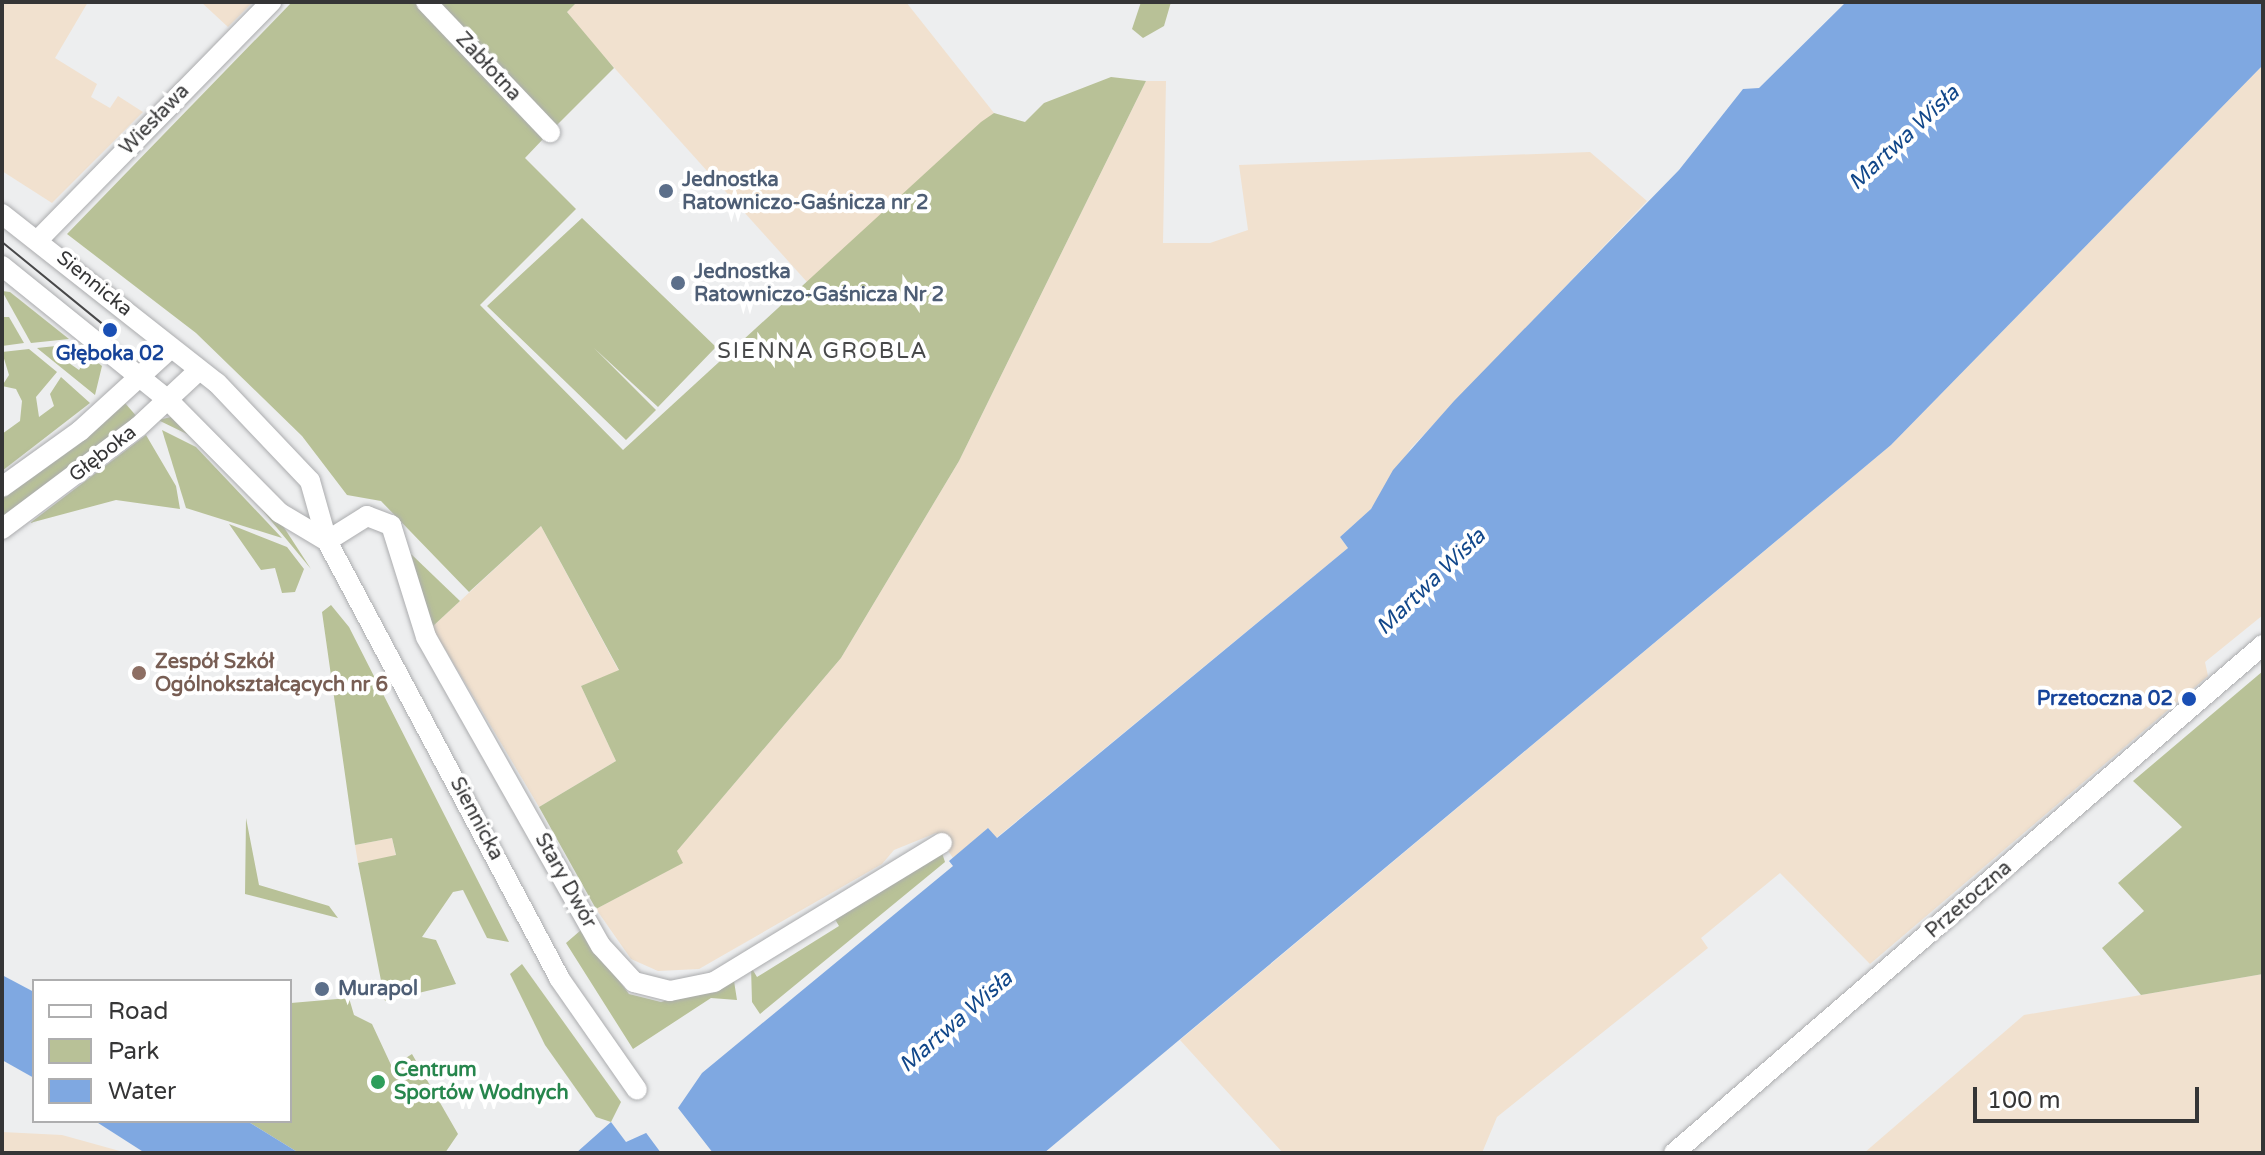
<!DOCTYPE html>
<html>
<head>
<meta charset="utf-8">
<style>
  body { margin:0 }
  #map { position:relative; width:2265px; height:1155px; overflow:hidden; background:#edeeef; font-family:"Varela Round",sans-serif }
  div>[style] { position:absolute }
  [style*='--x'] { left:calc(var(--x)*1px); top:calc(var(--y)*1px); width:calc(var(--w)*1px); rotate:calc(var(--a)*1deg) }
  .industrial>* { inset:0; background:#f1e1cf }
  .green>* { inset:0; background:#b8c197 }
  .water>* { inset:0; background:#7fa8e1 }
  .pier>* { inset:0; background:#edeeef }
  .roads { filter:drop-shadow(0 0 2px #abacae) drop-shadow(0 0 2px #abacae) }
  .minor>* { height:20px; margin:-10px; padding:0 10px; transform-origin:10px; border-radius:10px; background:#fff }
  .tram>* { height:2px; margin:-1px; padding:0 1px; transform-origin:1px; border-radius:1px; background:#484849 }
  .dots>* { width:22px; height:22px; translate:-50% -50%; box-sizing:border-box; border:4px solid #fff; border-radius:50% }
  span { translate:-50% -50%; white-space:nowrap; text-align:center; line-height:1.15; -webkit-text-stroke:8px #fff; paint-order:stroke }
  .street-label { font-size:20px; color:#353536 }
  .service-label { font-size:20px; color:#4e5e75; font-weight:700 }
  .left { translate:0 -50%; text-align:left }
  .transit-label { font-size:20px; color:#164399; font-weight:700 }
  .right { translate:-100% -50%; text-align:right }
  .education-label { font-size:20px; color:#785e54; font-weight:700 }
  .leisure-label { font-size:20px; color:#27864d; font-weight:700 }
  .water-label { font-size:22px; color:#11478a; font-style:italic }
  .neighbourhood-label { font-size:22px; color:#48494a; letter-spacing:2px }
  .frame { position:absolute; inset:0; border:4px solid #353536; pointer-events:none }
  .legend { position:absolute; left:32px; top:979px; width:260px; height:144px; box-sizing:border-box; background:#fff; border:2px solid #aeaeaf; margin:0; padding:10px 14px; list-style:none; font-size:24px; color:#353536 }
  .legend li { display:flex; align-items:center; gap:16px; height:40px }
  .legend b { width:40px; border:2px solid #aeaeaf }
  .scale { position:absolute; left:1973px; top:1087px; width:226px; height:36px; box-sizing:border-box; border:4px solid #353536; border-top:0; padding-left:10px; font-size:24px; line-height:28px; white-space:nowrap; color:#353536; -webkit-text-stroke:6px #fff; paint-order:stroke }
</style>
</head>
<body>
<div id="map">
  <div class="industrial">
    <div style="clip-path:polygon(2px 2px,88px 2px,55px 58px,97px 84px,91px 97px,110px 108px,118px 96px,143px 112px,52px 203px,2px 171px)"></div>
    <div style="clip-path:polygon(201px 2px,253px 2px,228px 27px)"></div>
    <div style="clip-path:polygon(577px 2px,906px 2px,994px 113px,807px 282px,591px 42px,567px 12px)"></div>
    <div style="clip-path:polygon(2263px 65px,2263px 615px,2205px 662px,2208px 676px,1870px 964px,1780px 873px,1701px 938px,1708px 948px,1497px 1117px,1482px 1153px,1283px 1153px,1180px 1040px,1891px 445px)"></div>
    <div style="clip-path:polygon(1146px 81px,1166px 81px,1163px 243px,1210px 243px,1248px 230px,1239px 165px,1590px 152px,1647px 201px,1411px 448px,1371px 509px,1340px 537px,1348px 548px,996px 838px,988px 828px,953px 858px,936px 833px,894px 850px,882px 864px,699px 969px,658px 971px,631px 959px,596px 909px,682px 863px,676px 852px,841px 658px,959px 461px)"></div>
    <div style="clip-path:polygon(541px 526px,619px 671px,581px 686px,616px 761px,539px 807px,432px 627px)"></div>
    <div style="clip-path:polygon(392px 838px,396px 856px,358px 863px,355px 845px)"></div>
    <div style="clip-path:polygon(2263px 974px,2263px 1153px,1864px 1153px,2024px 1015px)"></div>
    <div style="clip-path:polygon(2px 1132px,62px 1135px,127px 1153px,2px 1153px)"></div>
  </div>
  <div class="green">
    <div style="clip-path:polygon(292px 2px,416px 2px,544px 138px,525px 158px,576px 209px,480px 305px,623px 450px,981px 122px,994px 113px,1025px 122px,1044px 103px,1111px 77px,1146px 81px,959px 461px,841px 658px,677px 851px,683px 863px,596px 909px,539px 807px,616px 761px,581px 686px,619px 670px,541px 526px,469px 592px,381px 501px,347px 495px,302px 436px,196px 333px,67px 234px)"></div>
    <div style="clip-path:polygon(434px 2px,577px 2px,567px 12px,614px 68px,555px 127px)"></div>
    <div style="clip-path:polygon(1141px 2px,1171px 2px,1164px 26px,1143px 38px,1132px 29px)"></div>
    <div style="clip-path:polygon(582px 218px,716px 347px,658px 407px,594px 348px,656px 410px,626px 440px,487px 306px)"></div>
    <div style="clip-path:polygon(2px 291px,10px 292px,69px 339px,31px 343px)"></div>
    <div style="clip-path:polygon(2px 317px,9px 317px,24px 343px,2px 346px)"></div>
    <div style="clip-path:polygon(75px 344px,82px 350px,69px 363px,79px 370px,89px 355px,102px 366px,95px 395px,37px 348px)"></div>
    <div style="clip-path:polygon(29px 349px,57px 372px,36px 397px,39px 417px,54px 406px,50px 394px,61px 377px,90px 403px,2px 471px,2px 434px,20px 421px,22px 401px,16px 389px,2px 386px,9px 375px,2px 352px)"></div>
    <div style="clip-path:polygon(125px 403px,138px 418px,2px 520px,2px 498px)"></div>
    <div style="clip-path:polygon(171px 417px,270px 506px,311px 569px,244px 488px,189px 435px,158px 420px)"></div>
    <div style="clip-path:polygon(162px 430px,196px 447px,282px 538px,186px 508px)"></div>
    <div style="clip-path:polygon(146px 435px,176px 486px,180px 509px,116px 500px,30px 523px)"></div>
    <div style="clip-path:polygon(229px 524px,287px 547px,304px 569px,295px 592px,282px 593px,275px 568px,261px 570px)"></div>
    <div style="clip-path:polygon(411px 554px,460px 601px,432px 627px)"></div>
    <div style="clip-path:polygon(331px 605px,349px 627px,509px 942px,487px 938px,463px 890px,453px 892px,422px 937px,436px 940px,456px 984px,385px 1001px,358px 863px,396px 855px,392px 838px,355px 845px,322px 612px)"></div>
    <div style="clip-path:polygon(2263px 671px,2263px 974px,2141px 995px,2102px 948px,2144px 911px,2118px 883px,2182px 827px,2133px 781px)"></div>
    <div style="clip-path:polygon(246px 818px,259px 885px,329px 906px,338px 918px,245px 894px)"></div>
    <div style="clip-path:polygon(942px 853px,945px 862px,760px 1014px,752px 1002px,751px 967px,757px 977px,839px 926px,833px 916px)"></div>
    <div style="clip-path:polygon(581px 930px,629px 994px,661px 1002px,734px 981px,737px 1000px,711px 998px,633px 1049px,566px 943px)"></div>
    <div style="clip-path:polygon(522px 964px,621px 1102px,611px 1122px,596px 1117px,545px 1045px,510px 974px)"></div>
    <div style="clip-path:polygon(349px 998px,354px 1015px,372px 1024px,392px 1067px,412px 1054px,458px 1134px,445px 1153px,299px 1153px,247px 1121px,290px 1121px,291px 1003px)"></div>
  </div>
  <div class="water">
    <div style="clip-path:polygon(1846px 2px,2263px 2px,2263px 65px,1891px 445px,1044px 1153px,576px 1153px,611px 1122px,626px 1142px,646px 1133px,678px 1108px,702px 1073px,953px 866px,949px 861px,988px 828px,997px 838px,1348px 548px,1340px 537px,1371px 509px,1393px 470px,1454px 401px,1679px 170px,1743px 89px,1759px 88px)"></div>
    <div style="clip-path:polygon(2px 975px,34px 992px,34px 1078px,2px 1060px)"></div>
    <div style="clip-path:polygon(95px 1121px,247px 1121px,299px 1153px,145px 1153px)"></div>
  </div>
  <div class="pier">
    <div style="clip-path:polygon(675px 1104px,678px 1108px,713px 1153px,661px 1153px,644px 1130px)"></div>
  </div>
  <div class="roads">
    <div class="minor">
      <div style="--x:426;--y:2;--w:180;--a:46.4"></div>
      <div style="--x:2;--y:214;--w:273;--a:38.2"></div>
      <div style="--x:217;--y:383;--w:135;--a:46.5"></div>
      <div style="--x:310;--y:481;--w:62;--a:74.2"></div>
      <div style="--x:327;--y:541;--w:495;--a:62"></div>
      <div style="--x:559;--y:978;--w:136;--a:55.1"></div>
      <div style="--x:39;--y:239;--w:332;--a:-45.6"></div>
      <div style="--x:2;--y:266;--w:213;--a:38.9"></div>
      <div style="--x:168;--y:400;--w:159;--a:45.3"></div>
      <div style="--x:280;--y:513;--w:55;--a:30.8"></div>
      <div style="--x:2;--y:487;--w:96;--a:-35.7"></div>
      <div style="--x:80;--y:431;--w:123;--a:-42.4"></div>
      <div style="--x:2;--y:529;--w:170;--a:-36.9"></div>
      <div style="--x:138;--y:427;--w:82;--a:-43"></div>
      <div style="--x:327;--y:541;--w:47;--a:-32"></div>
      <div style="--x:367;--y:516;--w:26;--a:21"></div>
      <div style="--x:391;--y:525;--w:117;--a:72.6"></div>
      <div style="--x:426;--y:637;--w:355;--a:60.5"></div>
      <div style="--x:601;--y:946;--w:49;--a:47.5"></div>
      <div style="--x:634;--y:982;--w:37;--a:14"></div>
      <div style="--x:670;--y:991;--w:45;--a:-11.6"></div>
      <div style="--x:714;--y:982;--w:267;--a:-31.4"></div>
      <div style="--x:1674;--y:1153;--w:778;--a:-40.78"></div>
    </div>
  </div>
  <div class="tram">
    <div style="--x:2;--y:242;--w:139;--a:39.2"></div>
  </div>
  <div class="dots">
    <div style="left:666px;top:191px;background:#5c6f8a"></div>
    <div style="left:678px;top:283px;background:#5c6f8a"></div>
    <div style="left:110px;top:330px;background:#1a4fb4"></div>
    <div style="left:139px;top:673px;background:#8d6e63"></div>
    <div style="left:2189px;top:699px;background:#1a4fb4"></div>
    <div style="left:322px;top:989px;background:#5c6f8a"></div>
    <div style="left:378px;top:1082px;background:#2e9e5b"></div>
  </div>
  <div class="street-label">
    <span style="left:488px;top:67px;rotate:47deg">Zabłotna</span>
    <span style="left:155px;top:120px;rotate:-46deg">Wiesława</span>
    <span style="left:94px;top:284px;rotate:39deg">Siennicka</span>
    <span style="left:103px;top:454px;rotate:-38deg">Głęboka</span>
    <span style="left:476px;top:819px;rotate:62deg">Siennicka</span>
    <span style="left:565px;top:881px;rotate:61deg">Stary Dwór</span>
    <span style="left:1969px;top:900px;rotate:-41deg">Przetoczna</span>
  </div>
  <div class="service-label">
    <span class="left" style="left:682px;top:192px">Jednostka<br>Ratowniczo-Gaśnicza nr 2</span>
    <span class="left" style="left:694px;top:284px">Jednostka<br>Ratowniczo-Gaśnicza Nr 2</span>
    <span class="left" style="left:338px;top:989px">Murapol</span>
  </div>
  <div class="transit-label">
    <span style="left:110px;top:354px">Głęboka 02</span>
    <span class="right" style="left:2173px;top:699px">Przetoczna 02</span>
  </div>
  <div class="education-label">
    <span class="left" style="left:155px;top:674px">Zespół Szkół<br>Ogólnokształcących nr 6</span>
  </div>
  <div class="leisure-label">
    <span class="left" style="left:394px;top:1082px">Centrum<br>Sportów Wodnych</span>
  </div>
  <div class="water-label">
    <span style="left:1904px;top:138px;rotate:-43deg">Martwa Wisła</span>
    <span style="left:1431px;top:582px;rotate:-44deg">Martwa Wisła</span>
    <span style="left:956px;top:1022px;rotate:-41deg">Martwa Wisła</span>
  </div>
  <div class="neighbourhood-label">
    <span style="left:823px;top:352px">SIENNA GROBLA</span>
  </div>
  <div class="frame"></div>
  <ul class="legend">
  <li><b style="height:10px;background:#fff"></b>Road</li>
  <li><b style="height:22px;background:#b8c197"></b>Park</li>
  <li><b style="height:22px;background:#7fa8e1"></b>Water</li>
  </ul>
  <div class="scale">100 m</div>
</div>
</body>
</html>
